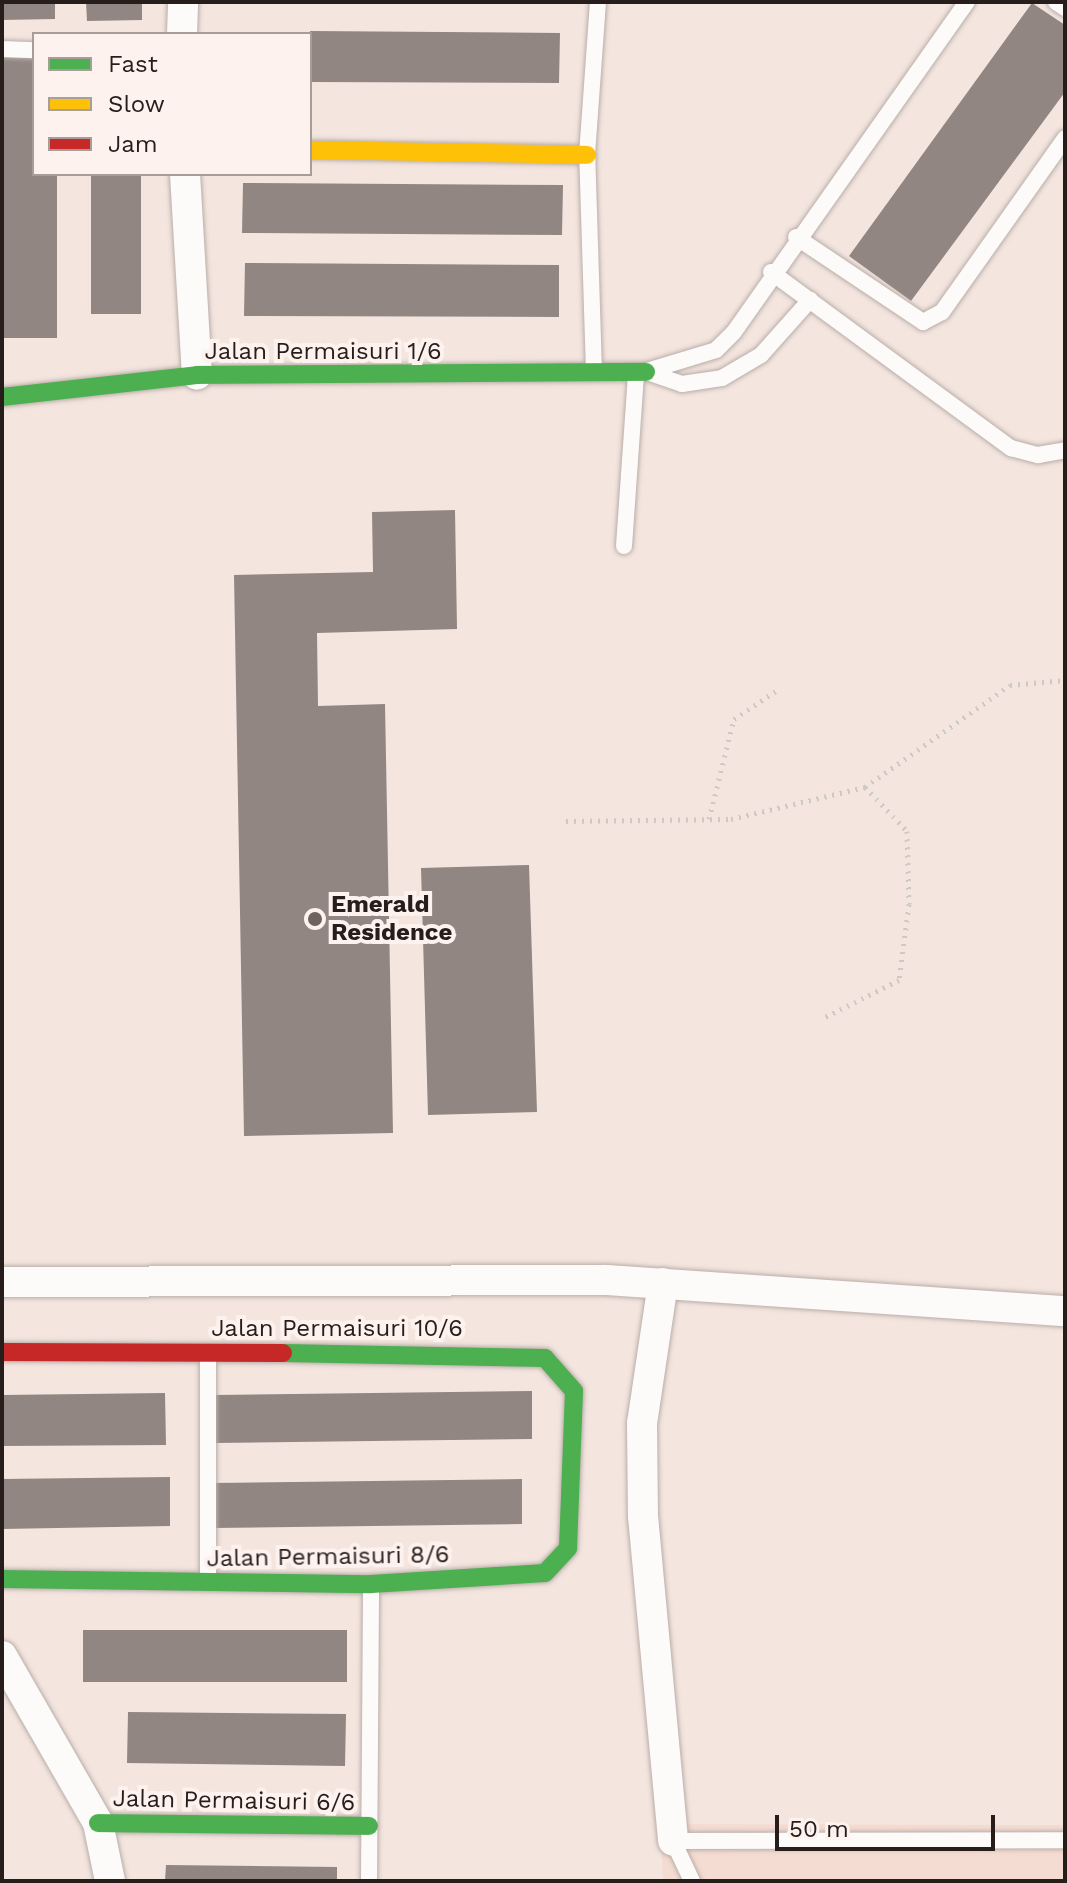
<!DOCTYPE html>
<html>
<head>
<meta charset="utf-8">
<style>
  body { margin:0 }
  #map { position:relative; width:1067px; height:1883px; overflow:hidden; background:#f4e5df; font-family:"Work Sans",sans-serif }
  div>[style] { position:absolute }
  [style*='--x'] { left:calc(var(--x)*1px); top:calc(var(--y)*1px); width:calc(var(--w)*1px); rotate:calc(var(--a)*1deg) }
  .built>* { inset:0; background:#f5dcd2 }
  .building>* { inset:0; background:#918682 }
  .path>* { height:5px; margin-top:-2.5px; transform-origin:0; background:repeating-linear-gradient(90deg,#cec9c7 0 2px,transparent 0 8px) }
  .roads { filter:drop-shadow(0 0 2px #b9aea9) drop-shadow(0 0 2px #b9aea9) }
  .lane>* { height:16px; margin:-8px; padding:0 8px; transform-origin:8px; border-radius:8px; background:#fdfbfa }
  .street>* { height:30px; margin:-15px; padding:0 15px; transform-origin:15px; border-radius:15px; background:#fdfbfa }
  .fast>* { height:18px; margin:-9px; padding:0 9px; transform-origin:9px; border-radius:9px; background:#4caf50 }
  .slow>* { height:18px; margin:-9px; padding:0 9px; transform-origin:9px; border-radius:9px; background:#ffc107 }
  .jam>* { height:18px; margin:-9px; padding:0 9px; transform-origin:9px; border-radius:9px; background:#c62828 }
  .dots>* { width:22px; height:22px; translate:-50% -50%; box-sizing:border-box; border:4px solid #fdf2ee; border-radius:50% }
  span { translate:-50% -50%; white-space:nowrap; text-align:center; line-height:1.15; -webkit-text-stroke:8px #fdf2ee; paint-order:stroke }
  .street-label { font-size:24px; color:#271d1a }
  .poi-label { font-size:24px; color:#271d1a; font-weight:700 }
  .left { translate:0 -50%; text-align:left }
  .frame { position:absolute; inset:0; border:4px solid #271d1a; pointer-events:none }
  .legend { position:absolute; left:32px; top:32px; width:280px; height:144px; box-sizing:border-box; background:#fdf2ee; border:2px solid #a79d99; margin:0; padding:10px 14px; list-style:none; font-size:24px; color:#271d1a }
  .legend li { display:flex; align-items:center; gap:16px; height:40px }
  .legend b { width:40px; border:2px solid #a79d99 }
  .scale { position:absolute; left:775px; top:1815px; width:220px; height:36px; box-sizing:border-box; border:4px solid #271d1a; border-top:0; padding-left:10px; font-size:24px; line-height:28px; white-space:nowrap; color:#271d1a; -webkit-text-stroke:6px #fdf2ee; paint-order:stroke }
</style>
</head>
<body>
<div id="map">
  <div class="built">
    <div style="clip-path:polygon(660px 1824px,1065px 1825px,1065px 1881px,663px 1881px)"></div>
  </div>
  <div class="building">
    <div style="clip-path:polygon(2px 2px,55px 2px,55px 19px,2px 20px)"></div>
    <div style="clip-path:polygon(86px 2px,142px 2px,142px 20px,87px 21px)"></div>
    <div style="clip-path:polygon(1032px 3px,1065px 25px,1065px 92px,911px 301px,849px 256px)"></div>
    <div style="clip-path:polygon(310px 31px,560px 33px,559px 83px,310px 82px)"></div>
    <div style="clip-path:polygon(2px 43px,34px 43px,34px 174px,57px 174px,57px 338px,3px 338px)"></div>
    <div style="clip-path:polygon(91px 174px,141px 174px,141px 314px,91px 314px)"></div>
    <div style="clip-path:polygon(243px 183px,563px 185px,562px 235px,242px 233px)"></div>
    <div style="clip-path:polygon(245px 263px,559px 265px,559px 317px,244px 316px)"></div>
    <div style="clip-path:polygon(455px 510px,457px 629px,317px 633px,318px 706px,385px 704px,393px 1133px,244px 1136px,234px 575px,373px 572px,372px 512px)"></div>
    <div style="clip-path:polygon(529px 865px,537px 1112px,428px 1115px,421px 868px)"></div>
    <div style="clip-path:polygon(532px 1391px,532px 1439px,214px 1443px,214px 1395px)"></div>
    <div style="clip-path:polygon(165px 1393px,166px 1445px,2px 1446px,2px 1395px)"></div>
    <div style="clip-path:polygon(170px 1477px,170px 1526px,2px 1529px,2px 1479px)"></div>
    <div style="clip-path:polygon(522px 1479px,522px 1524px,213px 1528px,212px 1483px)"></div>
    <div style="clip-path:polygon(83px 1630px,347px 1630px,347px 1682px,83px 1682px)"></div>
    <div style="clip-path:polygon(128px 1712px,346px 1714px,345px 1766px,127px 1763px)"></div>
    <div style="clip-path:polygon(166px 1865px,337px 1867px,337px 1881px,165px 1881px)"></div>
  </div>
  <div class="path">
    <div style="--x:865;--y:787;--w:177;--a:-35.1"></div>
    <div style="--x:1010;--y:685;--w:55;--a:-5.2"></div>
    <div style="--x:709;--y:819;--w:103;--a:-76"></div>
    <div style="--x:734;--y:719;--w:50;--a:-33.7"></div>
    <div style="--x:566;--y:821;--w:165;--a:-0.7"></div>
    <div style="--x:731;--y:819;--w:138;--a:-13.4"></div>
    <div style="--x:865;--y:787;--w:61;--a:46.3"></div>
    <div style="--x:907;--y:831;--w:73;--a:88.4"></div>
    <div style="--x:909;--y:904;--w:77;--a:97.5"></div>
    <div style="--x:899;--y:980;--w:87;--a:153.4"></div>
  </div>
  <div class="roads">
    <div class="lane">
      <div style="--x:1056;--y:2;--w:11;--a:34"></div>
      <div style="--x:2;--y:49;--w:32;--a:2"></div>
      <div style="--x:796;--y:237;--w:153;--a:33.8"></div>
      <div style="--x:923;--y:322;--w:21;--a:-28"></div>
      <div style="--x:942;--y:312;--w:213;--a:-54.7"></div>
      <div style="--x:771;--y:272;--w:298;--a:36.3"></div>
      <div style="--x:1011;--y:448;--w:28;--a:15"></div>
      <div style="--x:1038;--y:455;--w:27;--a:-10"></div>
      <div style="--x:647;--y:371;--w:72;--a:-16.9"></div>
      <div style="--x:716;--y:350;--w:25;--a:-45"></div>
      <div style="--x:734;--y:332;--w:404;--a:-54.8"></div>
      <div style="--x:594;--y:372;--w:217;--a:-91.8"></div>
      <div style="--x:587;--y:155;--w:153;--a:-85.9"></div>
      <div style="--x:647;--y:372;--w:37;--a:19"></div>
      <div style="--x:682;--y:384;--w:40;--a:-8.5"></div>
      <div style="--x:722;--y:378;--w:45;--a:-30.5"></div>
      <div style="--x:761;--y:355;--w:74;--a:-48.3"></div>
      <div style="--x:624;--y:546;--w:173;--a:-86"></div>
      <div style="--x:208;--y:1579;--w:225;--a:-90"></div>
      <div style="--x:369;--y:1881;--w:294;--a:-89.6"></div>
      <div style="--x:692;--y:1881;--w:44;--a:-115.4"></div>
      <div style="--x:673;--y:1841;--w:392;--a:-0.1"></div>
    </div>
    <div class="street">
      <div style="--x:182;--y:34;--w:32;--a:-88"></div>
      <div style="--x:185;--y:174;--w:201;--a:86.6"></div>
      <div style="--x:2;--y:1282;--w:605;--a:-0.19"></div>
      <div style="--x:607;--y:1280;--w:459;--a:3.9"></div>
      <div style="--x:663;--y:1283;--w:142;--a:98.5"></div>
      <div style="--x:642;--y:1423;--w:93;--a:89.4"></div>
      <div style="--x:643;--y:1516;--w:326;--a:84.7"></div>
      <div style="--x:2;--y:1656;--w:193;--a:60.1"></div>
      <div style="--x:98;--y:1823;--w:59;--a:78.3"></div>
    </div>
    <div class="fast">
      <div style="--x:2;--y:397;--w:196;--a:-6.4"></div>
      <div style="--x:197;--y:375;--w:449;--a:-0.4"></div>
      <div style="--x:2;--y:1579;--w:369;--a:0.8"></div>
      <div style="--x:371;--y:1584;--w:174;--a:-3.6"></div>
      <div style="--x:545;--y:1573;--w:34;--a:-47"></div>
      <div style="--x:568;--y:1548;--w:157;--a:-87.8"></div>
      <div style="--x:574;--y:1391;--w:44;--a:-131.3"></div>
      <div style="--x:545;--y:1358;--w:262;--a:-178.9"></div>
      <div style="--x:98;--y:1823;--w:271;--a:0.6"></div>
    </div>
    <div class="slow">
      <div style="--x:310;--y:150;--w:277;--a:1"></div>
    </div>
    <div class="jam">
      <div style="--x:2;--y:1352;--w:281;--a:0.2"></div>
    </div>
  </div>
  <div class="dots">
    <div style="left:315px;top:919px;background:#6f635f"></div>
  </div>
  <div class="street-label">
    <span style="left:323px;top:352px">Jalan Permaisuri 1/6</span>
    <span style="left:337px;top:1329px">Jalan Permaisuri 10/6</span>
    <span style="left:328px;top:1557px;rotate:-1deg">Jalan Permaisuri 8/6</span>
    <span style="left:234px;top:1801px;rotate:1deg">Jalan Permaisuri 6/6</span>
  </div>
  <div class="poi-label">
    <span class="left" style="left:331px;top:919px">Emerald<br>Residence</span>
  </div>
  <div class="frame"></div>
  <ul class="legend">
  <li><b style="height:10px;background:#4caf50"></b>Fast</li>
  <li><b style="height:10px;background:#ffc107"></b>Slow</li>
  <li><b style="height:10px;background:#c62828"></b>Jam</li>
  </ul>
  <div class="scale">50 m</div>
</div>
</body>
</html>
